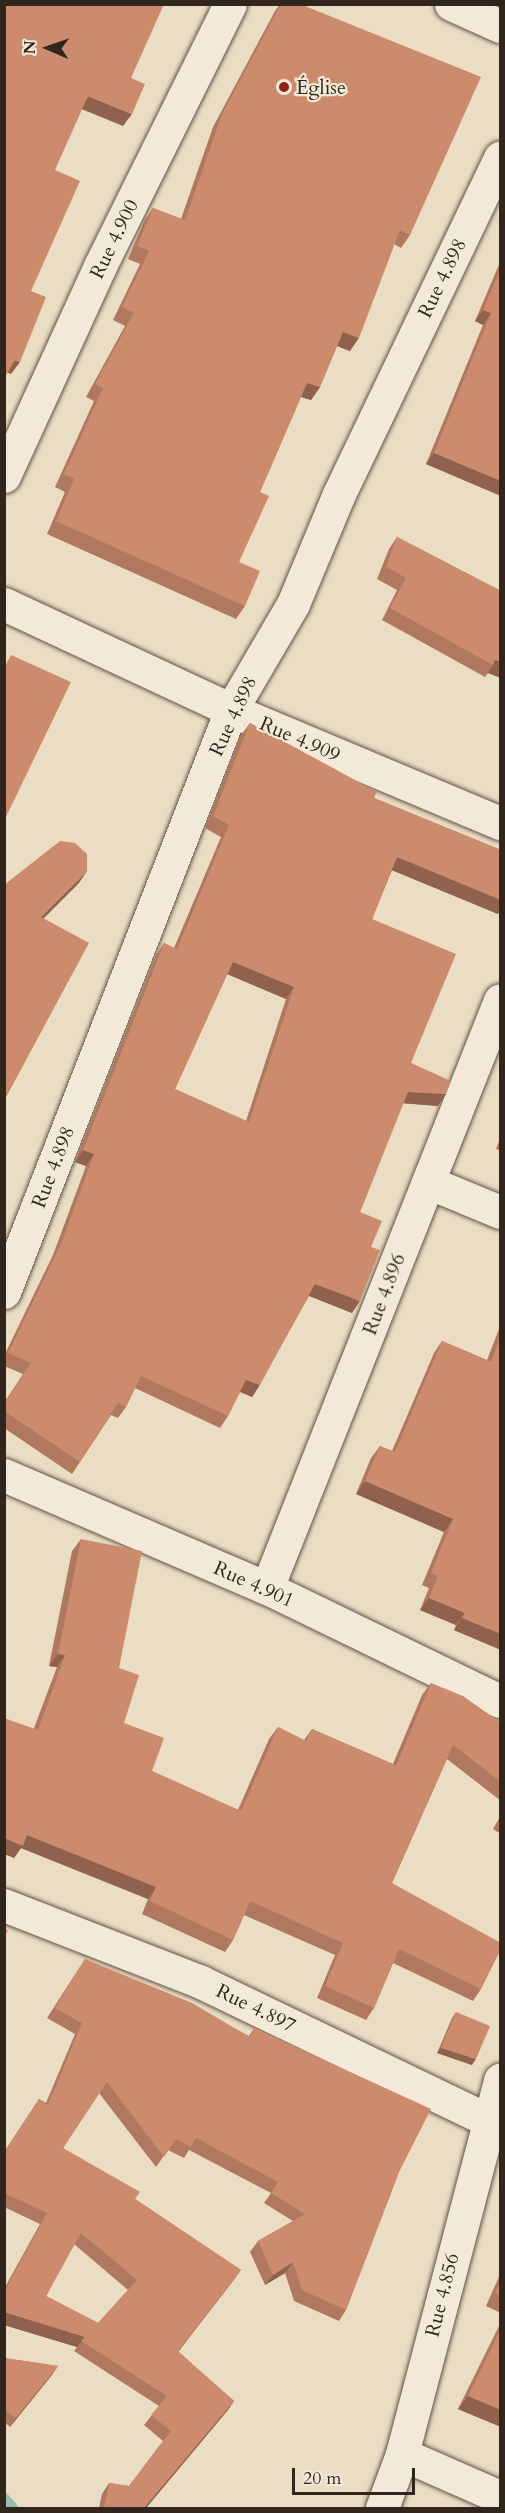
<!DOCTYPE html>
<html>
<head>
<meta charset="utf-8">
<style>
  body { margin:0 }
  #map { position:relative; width:505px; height:2513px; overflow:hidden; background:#ebddc4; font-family:Cardo,serif }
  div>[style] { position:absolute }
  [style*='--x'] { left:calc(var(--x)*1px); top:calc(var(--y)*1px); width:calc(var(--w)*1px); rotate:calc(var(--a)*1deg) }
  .stream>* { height:12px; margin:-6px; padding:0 6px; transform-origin:6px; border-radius:6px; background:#98bcb3 }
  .roads { filter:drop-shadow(0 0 2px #5f5447) drop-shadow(0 0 2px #5f5447) }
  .street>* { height:33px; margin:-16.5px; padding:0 16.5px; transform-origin:16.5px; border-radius:16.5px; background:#f2e9d9 }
  .wall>* { inset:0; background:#b0785e }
  .shaded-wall>* { inset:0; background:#90614c }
  .building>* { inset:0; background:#cd8b6d }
  .dots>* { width:16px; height:16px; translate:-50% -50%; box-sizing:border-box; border:3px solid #f2e9d9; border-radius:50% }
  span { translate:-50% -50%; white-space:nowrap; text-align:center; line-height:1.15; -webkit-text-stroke:4.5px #f2e9d9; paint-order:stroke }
  .poi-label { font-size:20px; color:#30261d }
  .left { translate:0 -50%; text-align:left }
  .street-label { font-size:20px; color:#30261d }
  .frame { position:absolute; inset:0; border:6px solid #30261d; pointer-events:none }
  .north { position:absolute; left:18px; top:18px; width:60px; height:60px; -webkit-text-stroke:4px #f2e9d9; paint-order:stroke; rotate:272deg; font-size:16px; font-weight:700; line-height:24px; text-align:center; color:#30261d }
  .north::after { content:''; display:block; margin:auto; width:21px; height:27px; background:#30261d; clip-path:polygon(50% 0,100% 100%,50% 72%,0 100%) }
  .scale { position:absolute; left:292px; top:2468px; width:123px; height:27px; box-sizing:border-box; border:3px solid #30261d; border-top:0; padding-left:8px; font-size:18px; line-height:21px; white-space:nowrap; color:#30261d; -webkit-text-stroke:4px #f2e9d9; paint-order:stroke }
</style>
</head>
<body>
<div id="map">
  <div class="stream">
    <div style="--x:4;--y:2499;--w:12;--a:48"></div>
  </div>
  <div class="roads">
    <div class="street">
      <div style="--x:451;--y:4;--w:54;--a:24.2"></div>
      <div style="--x:4;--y:476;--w:231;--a:-65.4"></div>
      <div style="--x:100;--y:266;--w:292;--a:-63.6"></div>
      <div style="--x:4;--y:604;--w:251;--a:25"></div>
      <div style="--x:231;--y:710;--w:292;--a:22.8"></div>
      <div style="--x:428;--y:1182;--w:78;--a:22.6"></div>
      <div style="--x:4;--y:1292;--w:625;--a:-68.69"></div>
      <div style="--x:231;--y:710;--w:123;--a:-59.7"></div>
      <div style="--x:293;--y:604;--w:119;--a:-67.3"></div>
      <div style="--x:339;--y:494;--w:373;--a:-64.4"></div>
      <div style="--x:4;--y:1475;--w:286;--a:23.3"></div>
      <div style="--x:267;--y:1588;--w:259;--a:25.9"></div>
      <div style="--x:267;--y:1588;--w:632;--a:-68.38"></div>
      <div style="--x:4;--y:1905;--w:212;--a:21.3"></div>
      <div style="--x:201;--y:1982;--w:332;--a:25.7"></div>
      <div style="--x:402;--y:2454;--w:107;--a:23.7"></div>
      <div style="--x:382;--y:2508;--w:58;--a:-69.7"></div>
      <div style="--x:402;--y:2454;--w:387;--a:-75.3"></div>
    </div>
  </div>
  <div class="wall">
    <div style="clip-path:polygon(280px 4px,300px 4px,410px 235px,401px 248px,394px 244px,350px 351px,337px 346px,320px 387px,311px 400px,301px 397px,260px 492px,239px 562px,245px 606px,236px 619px,47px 534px,65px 492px,55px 487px,94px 401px,86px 397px,125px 326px,113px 320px,140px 264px,128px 259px,144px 221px,153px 208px,181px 219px,213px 127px,275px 11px)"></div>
    <div style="clip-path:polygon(501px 260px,501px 496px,426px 464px,483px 325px,475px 321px)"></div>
    <div style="clip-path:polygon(397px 537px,501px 591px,501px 678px,488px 673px,485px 677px,382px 620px,397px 590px,377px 579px,389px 549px)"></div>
    <div style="clip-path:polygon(evenodd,250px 723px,374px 798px,501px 850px,501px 910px,498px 914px,392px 870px,372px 919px,411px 1063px,446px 1094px,438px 1106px,403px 1103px,360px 1212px,371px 1247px,352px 1313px,309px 1296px,252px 1397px,240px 1392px,228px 1416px,220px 1428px,135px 1388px,126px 1407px,118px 1418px,111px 1415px,72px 1474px,4px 1428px,4px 1403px,23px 1374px,4px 1366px,4px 1356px,53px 1255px,86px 1166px,75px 1162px,156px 955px,164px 943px,174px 948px,221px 837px,205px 828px,241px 735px,250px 723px,227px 974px,286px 999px,246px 1121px,175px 1089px,227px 974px)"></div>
    <div style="clip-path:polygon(501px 1136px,501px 1151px,496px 1149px)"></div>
    <div style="clip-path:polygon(501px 1324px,501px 1650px,454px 1630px,456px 1625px,420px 1610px,429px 1588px,422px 1585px,444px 1532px,356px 1494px,371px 1458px,380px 1446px,392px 1451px,434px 1353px,442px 1341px,487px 1360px)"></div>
    <div style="clip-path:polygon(81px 1539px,119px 1668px,124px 1723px,152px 1771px,238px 1810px,269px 1739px,278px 1727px,304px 1740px,312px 1729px,393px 1764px,422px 1695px,431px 1683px,501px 1723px,501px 1801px,447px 1759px,392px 1883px,481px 1989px,473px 2001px,393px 1963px,374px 2008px,366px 2020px,317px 1998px,335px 1955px,244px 1915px,233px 1940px,225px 1952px,142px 1914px,148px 1899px,21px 1848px,14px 1858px,34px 1728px,57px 1667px,49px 1666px,72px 1551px)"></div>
    <div style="clip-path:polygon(501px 1815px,501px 1834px,493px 1829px)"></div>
    <div style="clip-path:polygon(evenodd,85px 1959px,249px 2036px,254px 2028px,399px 2172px,346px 2310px,339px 2321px,294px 2301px,285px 2273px,265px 2285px,250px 2252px,258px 2241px,293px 2221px,264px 2203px,271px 2193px,189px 2150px,184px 2158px,168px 2150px,156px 2167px,99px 2093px,63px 2148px,135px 2199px,241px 2270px,178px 2352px,234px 2401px,227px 2411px,146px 2508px,99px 2508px,102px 2494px,109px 2483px,129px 2486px,163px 2441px,144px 2425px,159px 2406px,74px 2351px,77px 2347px,4px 2325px,4px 2289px,40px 2224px,4px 2207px,4px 2152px,39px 2099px,46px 2103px,75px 2034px,47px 2018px,85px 1959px,74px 2244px,128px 2290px,98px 2323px,46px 2296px,74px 2244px)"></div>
    <div style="clip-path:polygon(456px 2012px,472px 2065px,437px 2053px,452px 2018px)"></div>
    <div style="clip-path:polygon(501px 2272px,501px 2313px,486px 2306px)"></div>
    <div style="clip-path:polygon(501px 2322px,501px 2427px,458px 2409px)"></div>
    <div style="clip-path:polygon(4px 2358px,58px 2366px,10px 2427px,4px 2422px)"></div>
  </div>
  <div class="shaded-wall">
    <div style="clip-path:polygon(88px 96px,132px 114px,123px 126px,79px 108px)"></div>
    <div style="clip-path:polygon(483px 310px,491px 313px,483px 325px,475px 321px)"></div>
    <div style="clip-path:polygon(343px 332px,359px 338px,350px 351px,334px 345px)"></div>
    <div style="clip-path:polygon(15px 360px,20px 362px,11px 374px,6px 372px)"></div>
    <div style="clip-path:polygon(307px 383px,320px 387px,311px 400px,298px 396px)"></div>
    <div style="clip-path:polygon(434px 453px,501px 481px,501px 496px,426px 464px)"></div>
    <div style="clip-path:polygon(495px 660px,501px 662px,501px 678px,488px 673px,493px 665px)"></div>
    <div style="clip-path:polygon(397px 857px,501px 900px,501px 910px,498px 914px,389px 869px)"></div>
    <div style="clip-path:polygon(87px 871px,79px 883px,33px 929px,41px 917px)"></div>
    <div style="clip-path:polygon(233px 962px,294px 987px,286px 999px,225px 973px)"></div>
    <div style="clip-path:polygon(408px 1092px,446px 1094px,438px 1106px,400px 1103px)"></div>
    <div style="clip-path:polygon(83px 1150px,94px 1154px,86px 1166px,75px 1162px)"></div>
    <div style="clip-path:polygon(315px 1284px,360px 1301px,352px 1313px,307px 1295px)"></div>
    <div style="clip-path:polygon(246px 1380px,260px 1385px,252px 1397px,238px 1391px)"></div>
    <div style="clip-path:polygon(365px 1481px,453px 1519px,444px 1532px,356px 1494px)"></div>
    <div style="clip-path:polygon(429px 1598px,465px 1613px,456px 1625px,420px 1610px)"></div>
    <div style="clip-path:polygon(462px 1618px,501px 1634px,501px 1650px,454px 1630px)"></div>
    <div style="clip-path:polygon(58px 1654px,65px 1655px,57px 1667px,49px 1666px)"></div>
    <div style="clip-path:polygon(27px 1835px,156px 1887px,148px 1899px,21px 1848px,14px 1858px,4px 1854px,4px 1838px)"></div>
    <div style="clip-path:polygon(441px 2048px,476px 2059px,472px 2065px,437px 2053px)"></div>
    <div style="clip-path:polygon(293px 2262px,285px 2273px,265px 2285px,273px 2275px)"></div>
    <div style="clip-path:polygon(241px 2270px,233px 2281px,170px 2362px,178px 2351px)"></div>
    <div style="clip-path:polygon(4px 2312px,85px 2337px,77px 2347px,4px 2325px)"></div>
    <div style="clip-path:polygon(58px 2366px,52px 2375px,10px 2427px,16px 2418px)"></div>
    <div style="clip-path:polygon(468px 2396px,501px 2410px,501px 2427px,458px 2409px)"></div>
    <div style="clip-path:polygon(234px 2401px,227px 2411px,146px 2508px,144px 2508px)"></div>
  </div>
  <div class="building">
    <div style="clip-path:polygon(4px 4px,164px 4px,131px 78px,145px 84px,132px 114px,88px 96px,55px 170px,80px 181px,31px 291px,46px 297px,20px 362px,15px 360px,4px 379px)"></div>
    <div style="clip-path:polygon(281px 4px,300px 4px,481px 77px,410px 235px,400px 230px,359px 338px,343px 332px,320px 387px,307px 383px,260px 492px,269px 496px,239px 562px,260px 571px,245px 606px,56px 521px,74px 479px,64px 474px,103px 388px,95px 384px,134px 313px,122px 307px,149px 251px,137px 246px,153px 208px,185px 220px,222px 114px)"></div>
    <div style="clip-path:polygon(501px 268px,501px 481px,434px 453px,491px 313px,483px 310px)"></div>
    <div style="clip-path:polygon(397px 537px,501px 591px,501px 662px,495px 660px,493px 665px,390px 608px,406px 578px,386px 567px)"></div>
    <div style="clip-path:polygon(11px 655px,71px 682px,4px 821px,4px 668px)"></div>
    <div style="clip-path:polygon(evenodd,250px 723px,377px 792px,374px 798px,501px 850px,501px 900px,397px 857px,372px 919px,456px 954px,411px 1063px,451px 1081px,446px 1094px,408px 1092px,360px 1212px,382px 1221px,371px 1247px,380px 1250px,360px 1301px,315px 1284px,260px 1385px,246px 1380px,228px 1416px,141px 1376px,126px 1407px,118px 1403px,80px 1462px,4px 1411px,4px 1404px,31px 1363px,8px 1353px,61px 1244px,94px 1154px,83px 1150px,164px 943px,177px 949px,229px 825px,213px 816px,250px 723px,233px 962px,294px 987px,249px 1122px,175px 1089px,233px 962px)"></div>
    <div style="clip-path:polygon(60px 841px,75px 843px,87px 854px,87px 871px,41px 917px,89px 943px,4px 1101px,4px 885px)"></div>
    <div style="clip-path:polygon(501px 1335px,501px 1634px,462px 1618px,465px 1613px,429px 1598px,438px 1576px,431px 1573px,453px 1519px,365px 1481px,380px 1446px,395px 1452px,442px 1341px,491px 1362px)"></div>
    <div style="clip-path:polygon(81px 1539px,142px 1551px,119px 1668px,139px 1675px,124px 1723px,164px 1738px,152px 1771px,241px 1811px,278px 1727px,306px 1741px,312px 1729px,396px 1766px,431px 1683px,463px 1696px,501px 1723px,501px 1782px,453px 1745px,392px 1883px,501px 1943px,501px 1949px,481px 1989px,399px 1949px,374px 2008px,325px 1986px,343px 1943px,250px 1901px,233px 1940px,150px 1901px,156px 1887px,27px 1835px,23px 1846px,4px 1838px,4px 1718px,38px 1730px,65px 1655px,58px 1654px)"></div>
    <div style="clip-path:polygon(4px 1929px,8px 1930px,4px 1938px)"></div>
    <div style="clip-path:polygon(evenodd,85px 1959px,192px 2003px,250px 2037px,254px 2028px,431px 2109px,399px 2172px,346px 2310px,302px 2290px,293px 2262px,273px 2275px,258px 2241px,305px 2214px,271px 2193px,278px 2182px,196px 2138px,191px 2147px,176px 2139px,164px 2157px,107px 2082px,63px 2148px,140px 2192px,135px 2199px,241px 2270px,178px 2351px,234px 2401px,144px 2508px,104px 2508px,109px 2483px,129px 2486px,171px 2431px,151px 2415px,167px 2396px,81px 2341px,85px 2337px,4px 2312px,4px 2292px,47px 2213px,4px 2193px,4px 2153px,39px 2099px,48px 2105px,82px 2023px,55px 2008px,85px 1959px,81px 2233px,137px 2280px,98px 2323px,46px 2296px,81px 2233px)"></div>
    <div style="clip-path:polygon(456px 2012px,490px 2026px,476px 2059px,441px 2048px)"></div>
    <div style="clip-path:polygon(501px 2280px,501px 2295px,495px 2293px)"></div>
    <div style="clip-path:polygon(501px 2328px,501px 2410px,468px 2396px)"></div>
    <div style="clip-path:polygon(4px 2358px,58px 2366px,16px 2418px,4px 2409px)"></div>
  </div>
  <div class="dots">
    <div style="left:284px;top:87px;background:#8f2418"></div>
  </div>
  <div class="poi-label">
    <span class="left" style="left:296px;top:87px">Église</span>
  </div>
  <div class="street-label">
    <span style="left:114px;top:239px;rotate:-64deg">Rue 4.900</span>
    <span style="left:442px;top:278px;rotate:-64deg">Rue 4.898</span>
    <span style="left:233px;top:716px;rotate:-65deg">Rue 4.898</span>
    <span style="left:300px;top:739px;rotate:23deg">Rue 4.909</span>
    <span style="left:53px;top:1167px;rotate:-69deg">Rue 4.898</span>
    <span style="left:384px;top:1294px;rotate:-69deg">Rue 4.896</span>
    <span style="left:254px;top:1584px;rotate:24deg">Rue 4.901</span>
    <span style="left:256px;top:2008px;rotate:26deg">Rue 4.897</span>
    <span style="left:442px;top:2295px;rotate:-76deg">Rue 4.856</span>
  </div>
  <div class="frame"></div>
  <div class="north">N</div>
  <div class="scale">20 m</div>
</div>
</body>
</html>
